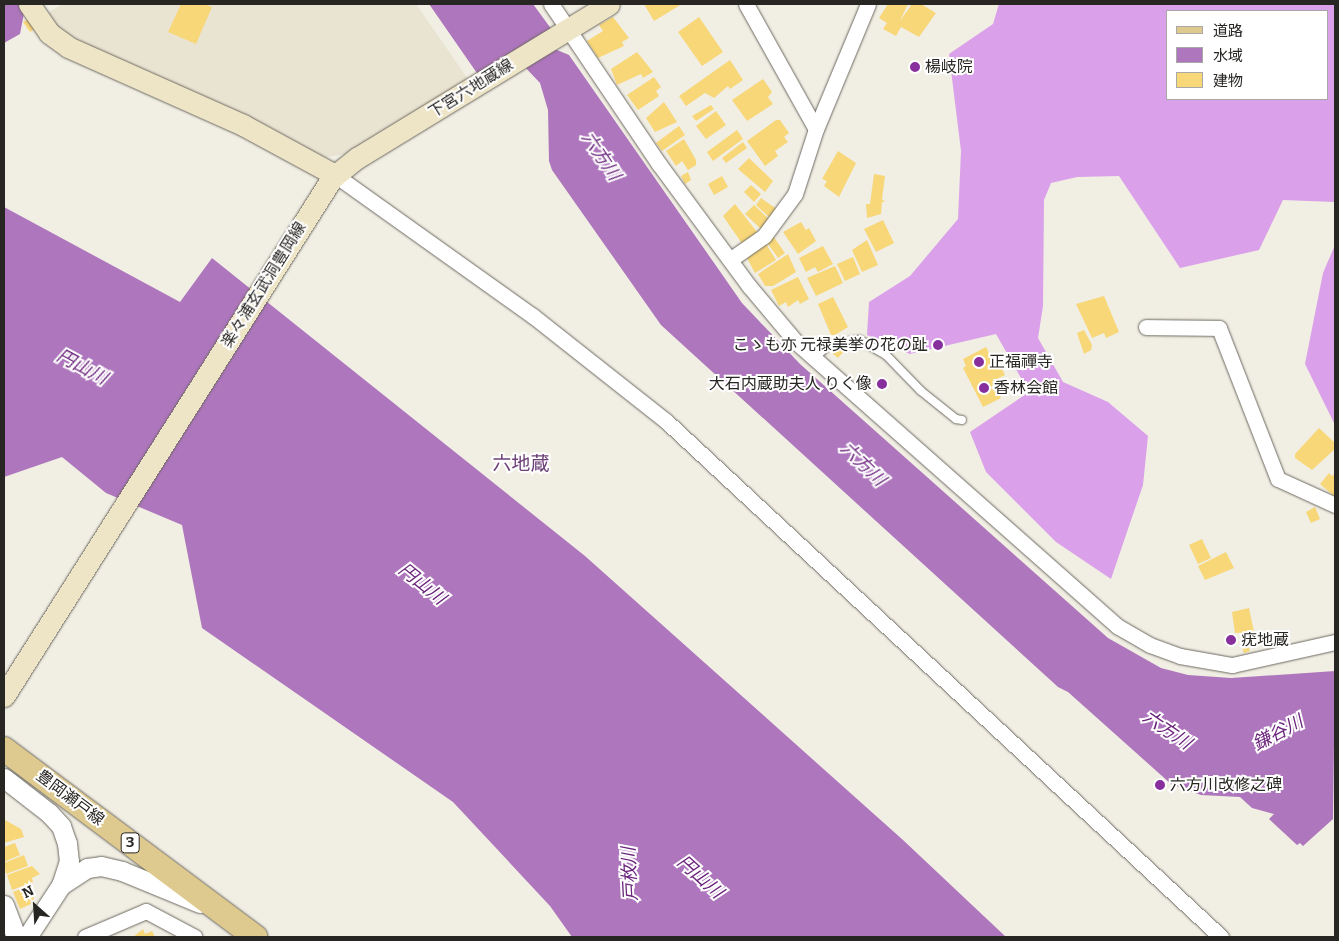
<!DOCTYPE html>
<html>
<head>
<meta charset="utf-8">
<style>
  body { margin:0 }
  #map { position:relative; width:1339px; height:941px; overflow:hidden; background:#f1eee4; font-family:Bitter,"Noto Sans JP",serif }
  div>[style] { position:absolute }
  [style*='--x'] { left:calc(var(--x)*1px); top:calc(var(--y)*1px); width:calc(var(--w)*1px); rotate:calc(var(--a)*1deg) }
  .built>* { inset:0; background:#e9e3d2 }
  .forest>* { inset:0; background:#daa0e9 }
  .water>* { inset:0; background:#ae76bc }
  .building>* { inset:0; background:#f8d779 }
  .roads { filter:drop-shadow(0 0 1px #6d6961) drop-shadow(0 0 1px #6d6961) }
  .service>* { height:8px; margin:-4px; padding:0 4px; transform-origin:4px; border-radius:4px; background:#fff }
  .minor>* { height:15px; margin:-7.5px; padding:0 7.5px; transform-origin:7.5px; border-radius:7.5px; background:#fff }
  .tertiary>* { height:19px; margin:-9.5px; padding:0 9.5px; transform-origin:9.5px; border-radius:9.5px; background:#fff }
  .secondary>* { height:21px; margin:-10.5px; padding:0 10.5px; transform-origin:10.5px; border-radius:10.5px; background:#eee5c7 }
  .primary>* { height:24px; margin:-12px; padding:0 12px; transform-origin:12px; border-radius:12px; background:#deca8f }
  .dots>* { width:14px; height:14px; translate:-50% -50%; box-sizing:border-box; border:2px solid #fff; border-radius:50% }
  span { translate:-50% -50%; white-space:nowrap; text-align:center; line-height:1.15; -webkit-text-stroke:4px #fff; paint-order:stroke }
  .shield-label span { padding:1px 4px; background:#fff; border:1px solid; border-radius:4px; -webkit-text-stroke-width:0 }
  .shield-label { font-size:15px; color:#282623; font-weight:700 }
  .poi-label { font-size:16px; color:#282623 }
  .left { translate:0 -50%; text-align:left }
  .right { translate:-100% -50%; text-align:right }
  .street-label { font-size:16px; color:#282623 }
  .water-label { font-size:18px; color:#6b267c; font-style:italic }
  .quarter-label { font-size:19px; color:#6b3f76 }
  .frame { position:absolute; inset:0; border:5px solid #282623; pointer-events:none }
  .legend { position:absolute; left:1166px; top:10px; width:162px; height:90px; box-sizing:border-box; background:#fff; border:1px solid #a9a8a7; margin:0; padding:6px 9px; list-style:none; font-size:15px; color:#282623 }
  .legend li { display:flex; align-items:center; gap:10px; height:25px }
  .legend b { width:25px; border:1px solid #a9a8a7 }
  .north { position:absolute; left:10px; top:881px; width:50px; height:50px; -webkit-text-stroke:4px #fff; paint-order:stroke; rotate:334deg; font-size:14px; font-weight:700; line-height:20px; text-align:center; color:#282623 }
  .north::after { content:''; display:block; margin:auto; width:18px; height:22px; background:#282623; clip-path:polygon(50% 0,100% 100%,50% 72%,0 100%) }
</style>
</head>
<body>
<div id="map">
  <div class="built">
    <div style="clip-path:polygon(63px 4px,416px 4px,470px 82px,355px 152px,328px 157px,315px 155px,77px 45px,54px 26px,46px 14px)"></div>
  </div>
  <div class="forest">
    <div style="clip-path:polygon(evenodd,999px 4px,1335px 4px,1335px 202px,1283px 200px,1259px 250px,1180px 268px,1119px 176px,1077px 177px,1051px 183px,1044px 200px,1043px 306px,1038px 338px,1063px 382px,1108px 402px,1148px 436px,1143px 485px,1111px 579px,1056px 542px,986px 472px,970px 432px,1029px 392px,996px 334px,910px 354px,867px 335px,869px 302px,910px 276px,958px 219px,961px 151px,949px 54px,993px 24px,999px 4px,1168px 11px,1328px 11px,1328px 99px,1168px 99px,1168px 11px)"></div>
    <div style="clip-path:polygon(1335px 245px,1335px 425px,1305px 364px,1323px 273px)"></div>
  </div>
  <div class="water">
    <div style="clip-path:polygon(4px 4px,42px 4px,24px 13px,20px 34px,4px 43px)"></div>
    <div style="clip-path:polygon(429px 4px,533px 4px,552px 30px,550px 47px,569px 55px,742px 303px,800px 364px,1108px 638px,1161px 668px,1188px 675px,1231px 678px,1335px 671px,1333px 819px,1303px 846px,1300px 843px,1297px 845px,1269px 819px,1274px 814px,1252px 808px,1240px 797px,1201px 795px,1171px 784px,1068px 692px,1058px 687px,661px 325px,552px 170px,549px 161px,548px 110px,540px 83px,523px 65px,479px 76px)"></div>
    <div style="clip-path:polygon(4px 207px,180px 302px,212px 258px,585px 556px,903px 840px,1006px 937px,572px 937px,550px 906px,453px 802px,202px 628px,182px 525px,106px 493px,62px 457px,4px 477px)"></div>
  </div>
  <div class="building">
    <div style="clip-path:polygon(181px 4px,204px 4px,212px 7px,196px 44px,168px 32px)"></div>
    <div style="clip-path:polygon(644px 4px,682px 4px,654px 21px)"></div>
    <div style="clip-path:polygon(888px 4px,908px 4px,900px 21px,912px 4px,921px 4px,936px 13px,919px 37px,901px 27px,896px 36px,883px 29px,887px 23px,879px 18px)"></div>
    <div style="clip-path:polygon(613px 17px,629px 38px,622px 42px,624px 46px,598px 58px,587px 41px,603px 31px,599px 25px)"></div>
    <div style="clip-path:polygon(699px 17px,723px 52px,702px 66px,678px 32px)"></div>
    <div style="clip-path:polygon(29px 19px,36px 28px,30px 32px,23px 22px)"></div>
    <div style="clip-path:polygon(637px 52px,653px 72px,643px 78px,641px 74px,617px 85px,611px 69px)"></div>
    <div style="clip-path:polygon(730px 60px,743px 80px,730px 89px,728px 86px,714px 98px,705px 93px,686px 106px,679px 96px)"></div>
    <div style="clip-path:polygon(654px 77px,661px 87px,656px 91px,659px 96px,638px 110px,627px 95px)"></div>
    <div style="clip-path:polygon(763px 79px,772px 92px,768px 97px,773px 104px,747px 121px,732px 100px)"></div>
    <div style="clip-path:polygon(664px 102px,677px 122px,655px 132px,646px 118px)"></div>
    <div style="clip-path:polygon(711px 105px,714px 109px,696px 121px,692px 116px)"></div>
    <div style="clip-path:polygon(716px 111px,726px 125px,706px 139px,696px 126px)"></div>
    <div style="clip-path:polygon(776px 120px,780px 120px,789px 133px,784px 137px,788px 142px,775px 151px,778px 156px,765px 166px,747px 141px)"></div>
    <div style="clip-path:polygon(679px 126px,685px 135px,662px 151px,656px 143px)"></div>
    <div style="clip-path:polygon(737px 130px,743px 139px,713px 161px,707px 152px)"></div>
    <div style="clip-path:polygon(684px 139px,696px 160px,696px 165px,688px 170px,682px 161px,676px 166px,666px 151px)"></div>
    <div style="clip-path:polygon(743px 142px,747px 148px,726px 163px,722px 158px)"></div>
    <div style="clip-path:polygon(838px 151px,856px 163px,839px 197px,824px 186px,827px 181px,822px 179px)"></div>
    <div style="clip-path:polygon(749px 158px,773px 181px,765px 192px,738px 169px)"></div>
    <div style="clip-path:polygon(688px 172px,691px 180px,685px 184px,681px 176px)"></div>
    <div style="clip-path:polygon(874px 174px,885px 176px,882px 199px,885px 202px,882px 202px,881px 214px,867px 218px,866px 204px,870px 204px)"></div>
    <div style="clip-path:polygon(722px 176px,728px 187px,714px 195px,708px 184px)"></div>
    <div style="clip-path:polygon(751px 185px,761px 194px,754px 202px,744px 192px)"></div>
    <div style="clip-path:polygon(761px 198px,778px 210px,771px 219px,756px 205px)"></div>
    <div style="clip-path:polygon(735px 204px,757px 232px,743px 245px,723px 216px)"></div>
    <div style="clip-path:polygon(754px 205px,771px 221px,762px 230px,745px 214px)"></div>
    <div style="clip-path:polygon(883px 220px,894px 243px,876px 252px,864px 229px)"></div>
    <div style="clip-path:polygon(801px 222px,806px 230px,809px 228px,816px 241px,798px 254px,783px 232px)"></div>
    <div style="clip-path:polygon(773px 236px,785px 253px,778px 258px,766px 241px)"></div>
    <div style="clip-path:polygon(867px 240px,878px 265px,862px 272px,852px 250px)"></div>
    <div style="clip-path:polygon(766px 244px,776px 260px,755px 273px,747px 258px)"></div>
    <div style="clip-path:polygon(823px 246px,833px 264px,818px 272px,815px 267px,806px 272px,799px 258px)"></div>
    <div style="clip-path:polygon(788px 254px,796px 272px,773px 286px,765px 286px,758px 274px)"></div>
    <div style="clip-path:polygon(853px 257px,860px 274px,845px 281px,837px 264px)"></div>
    <div style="clip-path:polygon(835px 266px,843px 283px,816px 296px,807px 278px)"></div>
    <div style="clip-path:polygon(798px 277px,809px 299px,800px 304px,798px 300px,788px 307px,786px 302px,779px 306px,771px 290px)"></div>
    <div style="clip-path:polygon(1104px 296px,1119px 332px,1106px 338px,1104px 333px,1092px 338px,1076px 304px)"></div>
    <div style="clip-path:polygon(833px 297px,848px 327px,835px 335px,831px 335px,818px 304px)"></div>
    <div style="clip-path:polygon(1084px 330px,1092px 345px,1091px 350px,1084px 354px,1077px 333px)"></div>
    <div style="clip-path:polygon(839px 346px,844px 351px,838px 358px,832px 353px)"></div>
    <div style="clip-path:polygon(986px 347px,995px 365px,999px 363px,1005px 375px,993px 381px,1001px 398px,983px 407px,963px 368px,966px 366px,963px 359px)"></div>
    <div style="clip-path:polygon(1319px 428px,1335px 443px,1335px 449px,1312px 470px,1295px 458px,1295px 454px)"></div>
    <div style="clip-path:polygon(1329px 473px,1332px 476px,1335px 473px,1335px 497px,1320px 484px)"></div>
    <div style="clip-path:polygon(1315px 507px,1320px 519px,1311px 523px,1306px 512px)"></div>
    <div style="clip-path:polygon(1202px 539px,1211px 558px,1198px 564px,1189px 545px)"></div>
    <div style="clip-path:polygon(1226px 552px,1234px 568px,1205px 580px,1198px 566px)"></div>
    <div style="clip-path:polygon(1249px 608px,1254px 632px,1235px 633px,1232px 612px)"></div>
    <div style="clip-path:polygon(1231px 636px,1236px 643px,1233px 645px,1228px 639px)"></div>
    <div style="clip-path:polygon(1246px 641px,1250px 651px,1244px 653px,1240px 644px)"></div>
    <div style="clip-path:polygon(5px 820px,21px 829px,24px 837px,4px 843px)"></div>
    <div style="clip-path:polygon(15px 843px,20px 855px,4px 862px,4px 847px)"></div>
    <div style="clip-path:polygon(24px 855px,28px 866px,6px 874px,4px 863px)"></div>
    <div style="clip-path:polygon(32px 866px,40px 874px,32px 878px,33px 882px,12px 890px,7px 875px)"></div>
    <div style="clip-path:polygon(30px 885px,34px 899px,30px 901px,31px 904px,20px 909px,13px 892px)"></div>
    <div style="clip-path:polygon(143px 929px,145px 934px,152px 931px,155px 937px,133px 937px)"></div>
  </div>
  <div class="roads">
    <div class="service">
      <div style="--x:814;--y:358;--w:21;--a:-41"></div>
      <div style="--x:830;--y:344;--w:30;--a:-8"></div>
      <div style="--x:860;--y:340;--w:30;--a:30"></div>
      <div style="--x:886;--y:355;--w:50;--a:45.8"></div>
      <div style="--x:921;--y:391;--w:45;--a:38.7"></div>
      <div style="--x:956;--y:419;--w:6;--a:9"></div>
    </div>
    <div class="minor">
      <div style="--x:551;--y:4;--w:193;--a:56"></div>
      <div style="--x:659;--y:164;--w:152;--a:53.6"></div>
      <div style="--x:749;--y:286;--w:73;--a:50"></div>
      <div style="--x:796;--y:342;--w:429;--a:41.5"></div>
      <div style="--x:1117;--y:626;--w:38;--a:30"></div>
      <div style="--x:1150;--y:645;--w:32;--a:20"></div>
      <div style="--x:1180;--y:656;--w:53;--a:9.8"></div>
      <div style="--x:1232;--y:665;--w:106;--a:-12.6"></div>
      <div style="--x:746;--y:4;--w:143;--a:60.8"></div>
      <div style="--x:335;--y:175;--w:243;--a:35.5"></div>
      <div style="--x:533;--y:316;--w:169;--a:38.3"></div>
      <div style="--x:666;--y:421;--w:758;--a:42.91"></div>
      <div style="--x:731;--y:259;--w:40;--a:-34.9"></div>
      <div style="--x:764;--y:236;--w:52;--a:-53.6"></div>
      <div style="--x:795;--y:194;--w:68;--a:-72.1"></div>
      <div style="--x:816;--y:129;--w:135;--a:-67.4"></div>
      <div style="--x:1146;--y:327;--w:73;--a:0.8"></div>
      <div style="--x:1219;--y:328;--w:162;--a:68.7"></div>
      <div style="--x:1278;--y:479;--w:63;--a:24.5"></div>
      <div style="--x:85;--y:937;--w:66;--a:-23.1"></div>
      <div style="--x:146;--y:911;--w:55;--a:28"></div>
    </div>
    <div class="tertiary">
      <div style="--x:4;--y:778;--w:57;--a:37.9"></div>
      <div style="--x:49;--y:813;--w:18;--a:47"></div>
      <div style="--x:61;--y:826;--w:18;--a:71"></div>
      <div style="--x:67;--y:843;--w:18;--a:84"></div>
      <div style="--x:69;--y:861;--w:25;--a:108"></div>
      <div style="--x:4;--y:905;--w:34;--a:69"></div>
      <div style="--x:27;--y:937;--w:62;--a:-56.8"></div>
      <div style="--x:61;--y:885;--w:31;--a:-33"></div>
      <div style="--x:87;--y:868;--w:14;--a:-8"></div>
      <div style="--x:101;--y:866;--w:22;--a:13"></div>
      <div style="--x:122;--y:871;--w:84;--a:22.3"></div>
    </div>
    <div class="secondary">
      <div style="--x:29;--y:4;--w:35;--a:55"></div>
      <div style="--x:49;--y:33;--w:24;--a:36"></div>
      <div style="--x:68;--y:47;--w:192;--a:24"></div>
      <div style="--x:243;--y:125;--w:105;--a:28.5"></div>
      <div style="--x:4;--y:696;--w:613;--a:-57.66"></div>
      <div style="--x:332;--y:178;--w:32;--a:-39"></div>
      <div style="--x:357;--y:158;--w:295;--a:-31.4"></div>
    </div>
    <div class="primary">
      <div style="--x:4;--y:749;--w:314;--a:36.8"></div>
    </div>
  </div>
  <div class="dots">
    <div style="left:915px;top:67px;background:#872f9c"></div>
    <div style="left:938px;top:345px;background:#872f9c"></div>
    <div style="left:979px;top:362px;background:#872f9c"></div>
    <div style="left:882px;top:384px;background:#872f9c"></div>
    <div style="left:984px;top:388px;background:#872f9c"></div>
    <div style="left:1231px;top:640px;background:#872f9c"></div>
    <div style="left:1160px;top:785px;background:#872f9c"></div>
  </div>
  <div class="shield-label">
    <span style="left:130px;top:843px">3</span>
  </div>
  <div class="poi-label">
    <span class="left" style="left:925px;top:67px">楊岐院</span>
    <span class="right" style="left:928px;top:345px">こゝも亦 元禄美挙の花の趾</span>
    <span class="left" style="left:989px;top:362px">正福禪寺</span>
    <span class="right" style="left:872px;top:384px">大石内蔵助夫人 りく像</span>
    <span class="left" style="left:994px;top:388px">香林会館</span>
    <span class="left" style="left:1241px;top:640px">疣地蔵</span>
    <span class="left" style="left:1170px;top:785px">六方川改修之碑</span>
  </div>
  <div class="street-label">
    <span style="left:471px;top:89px;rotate:-32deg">下宮六地蔵線</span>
    <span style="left:264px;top:285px;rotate:-58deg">楽々浦玄武洞豊岡線</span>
    <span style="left:70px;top:798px;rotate:37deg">豊岡瀬戸線</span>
  </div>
  <div class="water-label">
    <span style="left:601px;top:156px;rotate:56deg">六方川</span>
    <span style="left:82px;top:367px;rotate:28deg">円山川</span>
    <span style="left:863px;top:464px;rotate:44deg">六方川</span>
    <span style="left:422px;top:584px;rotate:39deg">円山川</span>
    <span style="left:1167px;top:730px;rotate:34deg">六方川</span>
    <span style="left:1278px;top:733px;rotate:-28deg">鎌谷川</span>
    <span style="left:630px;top:874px;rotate:-93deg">戸枚川</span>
    <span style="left:700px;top:877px;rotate:42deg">円山川</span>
  </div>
  <div class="quarter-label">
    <span style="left:521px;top:464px">六地蔵</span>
  </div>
  <div class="frame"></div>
  <ul class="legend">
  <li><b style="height:6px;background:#deca8f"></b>道路</li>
  <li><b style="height:14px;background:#ae76bc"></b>水域</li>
  <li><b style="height:14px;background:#f8d779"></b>建物</li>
  </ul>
  <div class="north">N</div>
</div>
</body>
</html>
